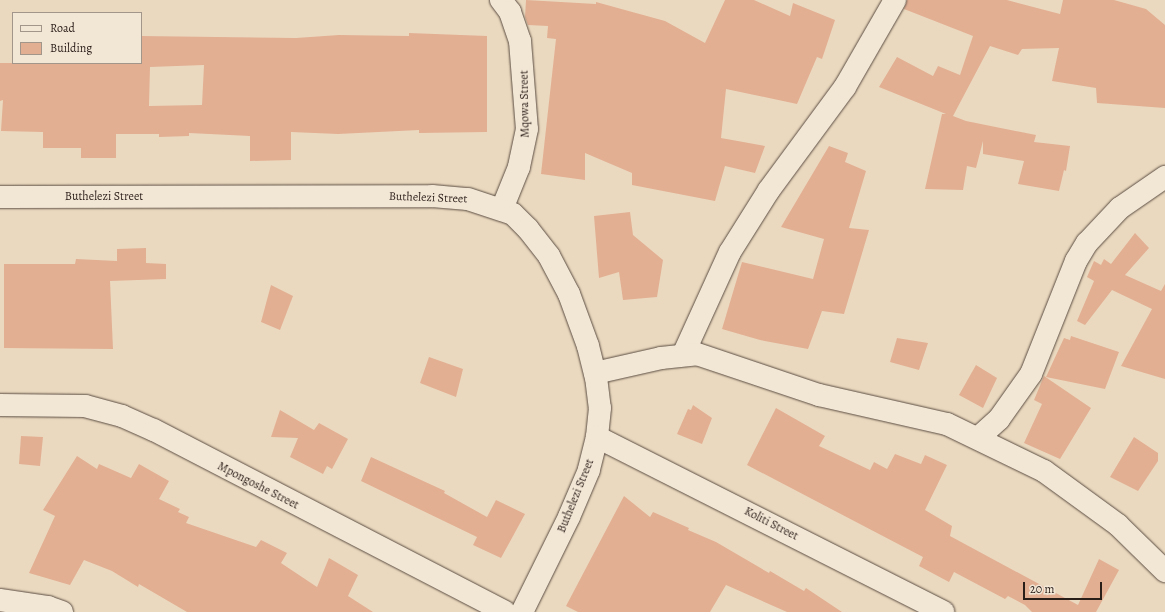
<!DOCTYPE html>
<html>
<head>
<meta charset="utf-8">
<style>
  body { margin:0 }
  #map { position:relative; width:1165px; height:612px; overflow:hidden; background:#ebd9bf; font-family:Alegreya,serif }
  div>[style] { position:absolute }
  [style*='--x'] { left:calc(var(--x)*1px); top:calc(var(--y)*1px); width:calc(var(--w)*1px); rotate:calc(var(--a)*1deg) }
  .building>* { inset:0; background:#e2af93 }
  .roads { filter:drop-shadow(0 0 1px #5a4d42) drop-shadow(0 0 1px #5a4d42) }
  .minor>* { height:22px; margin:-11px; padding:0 11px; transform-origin:11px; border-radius:11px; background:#f2e6d5 }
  span { translate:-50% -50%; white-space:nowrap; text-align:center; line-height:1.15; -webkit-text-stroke:4px #f2e6d5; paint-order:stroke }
  .street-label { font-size:12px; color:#2a1e19 }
  .legend { position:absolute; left:12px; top:12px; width:130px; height:52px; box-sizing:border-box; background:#f2e6d5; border:1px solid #a2968a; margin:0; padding:5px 7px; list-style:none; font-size:12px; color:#2a1e19 }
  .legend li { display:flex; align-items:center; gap:8px; height:20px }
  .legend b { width:20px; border:1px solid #a2968a }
  .scale { position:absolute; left:1023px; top:582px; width:79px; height:18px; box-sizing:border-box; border:2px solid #2a1e19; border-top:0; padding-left:5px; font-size:12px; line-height:14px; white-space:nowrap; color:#2a1e19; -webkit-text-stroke:3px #f2e6d5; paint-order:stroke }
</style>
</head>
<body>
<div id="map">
  <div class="building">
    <div style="clip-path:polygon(526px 0,596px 4px,596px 2px,665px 21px,705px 43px,725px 0,754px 0,790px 16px,793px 3px,835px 20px,822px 59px,817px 57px,797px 104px,726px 89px,721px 138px,765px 146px,755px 173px,725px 166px,715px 201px,632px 185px,632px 173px,585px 153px,585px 180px,541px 174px,556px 39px,547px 38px,548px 26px,528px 25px,525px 17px)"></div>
    <div style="clip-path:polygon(907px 0,1007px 0,1060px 14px,1063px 0,1114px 0,1146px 9px,1165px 25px,1165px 108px,1097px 103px,1096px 88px,1052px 81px,1059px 48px,1022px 49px,1018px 55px,990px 46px,953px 116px,966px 121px,1036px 135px,1034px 142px,1070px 146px,1066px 171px,1064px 170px,1059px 191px,1018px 184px,1024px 161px,983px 154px,983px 141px,976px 168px,967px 166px,963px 190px,925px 189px,942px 114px,946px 114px,879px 87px,897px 57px,933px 76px,938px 66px,960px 75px,973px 36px,904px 9px)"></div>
    <div style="clip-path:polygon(evenodd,409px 33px,487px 36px,487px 132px,419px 133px,419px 130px,338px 134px,291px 132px,291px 160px,250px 161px,250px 136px,189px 133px,189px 136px,159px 137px,159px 134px,116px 134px,116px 158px,81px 158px,81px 148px,43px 148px,43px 132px,1px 131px,3px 100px,0 101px,0 63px,141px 63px,141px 36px,296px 38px,339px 35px,409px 36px,409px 33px,204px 65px,202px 105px,149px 106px,150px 67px,204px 65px)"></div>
    <div style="clip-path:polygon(829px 146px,848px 153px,845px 162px,866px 171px,849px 228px,869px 230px,844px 314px,822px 311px,808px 349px,760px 340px,722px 329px,742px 262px,813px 279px,824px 239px,781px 227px)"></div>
    <div style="clip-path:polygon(630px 212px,633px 235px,663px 260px,657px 297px,623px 300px,619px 272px,599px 278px,594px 216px)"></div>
    <div style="clip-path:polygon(1135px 233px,1149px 248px,1125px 275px,1161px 291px,1165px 284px,1165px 379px,1121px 366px,1152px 309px,1112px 290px,1085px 325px,1077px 321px,1094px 281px,1087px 277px,1094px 261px,1101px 265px,1104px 259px,1111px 264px)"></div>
    <div style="clip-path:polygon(146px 248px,146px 263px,166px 264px,166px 279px,110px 281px,113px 349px,4px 348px,4px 264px,75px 264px,76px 259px,117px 261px,117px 249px)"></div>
    <div style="clip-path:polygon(271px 285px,293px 296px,280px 330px,261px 322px)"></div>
    <div style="clip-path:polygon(1071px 336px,1119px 352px,1105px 389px,1046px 377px,1064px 338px,1070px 340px)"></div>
    <div style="clip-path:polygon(897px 338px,928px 343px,919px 370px,890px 362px)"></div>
    <div style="clip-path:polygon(429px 357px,463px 369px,456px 397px,420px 383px)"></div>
    <div style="clip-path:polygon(976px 365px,997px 378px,983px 408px,959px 395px)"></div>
    <div style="clip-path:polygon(1044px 376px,1091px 408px,1060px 459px,1024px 443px,1042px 404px,1034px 400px)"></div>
    <div style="clip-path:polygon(693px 405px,712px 418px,702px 444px,677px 434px,688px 409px,691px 410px)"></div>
    <div style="clip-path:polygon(776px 408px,825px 436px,819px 446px,870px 470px,874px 462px,887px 469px,895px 454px,921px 464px,925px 455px,947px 465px,925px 510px,952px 526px,950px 536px,1078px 605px,1099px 559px,1119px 570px,1096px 612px,1032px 612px,1025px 605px,1008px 596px,1005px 599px,954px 572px,949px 582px,919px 566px,923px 557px,747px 465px)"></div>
    <div style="clip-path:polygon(280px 410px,314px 430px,319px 423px,348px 439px,332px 469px,327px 466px,323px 474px,290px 457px,298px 438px,271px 437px)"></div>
    <div style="clip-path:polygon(21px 436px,43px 437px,40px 466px,19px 464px)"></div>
    <div style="clip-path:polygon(1134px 437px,1158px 453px,1158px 461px,1138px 491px,1110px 477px)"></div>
    <div style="clip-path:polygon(77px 456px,97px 469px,99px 464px,131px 478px,139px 464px,169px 481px,159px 499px,180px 509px,178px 512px,189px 517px,186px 523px,256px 547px,261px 540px,287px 553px,281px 563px,317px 587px,329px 558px,358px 575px,348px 596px,373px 612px,187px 612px,139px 584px,138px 587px,112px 571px,84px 560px,70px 585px,29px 573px,55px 516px,43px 510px)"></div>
    <div style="clip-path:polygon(371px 457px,445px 491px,444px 493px,487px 517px,496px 500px,525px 514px,501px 558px,473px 545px,477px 537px,361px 481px)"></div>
    <div style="clip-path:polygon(624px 496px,650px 517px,653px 512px,689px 528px,688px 530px,716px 542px,769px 573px,770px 571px,804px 591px,806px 588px,842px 612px,787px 612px,726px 585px,710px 612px,578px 612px,566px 606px)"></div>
  </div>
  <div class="roads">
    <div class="minor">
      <div style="--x:501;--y:0;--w:15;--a:53"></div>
      <div style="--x:510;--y:12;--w:31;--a:71"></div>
      <div style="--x:520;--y:41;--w:88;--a:85.5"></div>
      <div style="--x:527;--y:129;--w:39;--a:102"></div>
      <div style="--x:519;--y:167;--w:45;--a:112"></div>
      <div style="--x:0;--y:197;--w:432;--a:-0.1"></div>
      <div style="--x:432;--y:196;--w:36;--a:5"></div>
      <div style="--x:468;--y:199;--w:47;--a:18.4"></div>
      <div style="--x:513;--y:214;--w:21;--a:45"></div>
      <div style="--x:528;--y:229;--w:34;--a:52"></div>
      <div style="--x:549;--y:256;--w:43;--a:62.2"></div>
      <div style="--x:569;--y:294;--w:55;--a:69.9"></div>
      <div style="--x:588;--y:346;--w:32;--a:76"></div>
      <div style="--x:596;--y:377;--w:31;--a:83"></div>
      <div style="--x:600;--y:408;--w:29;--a:96"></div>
      <div style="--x:597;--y:437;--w:34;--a:104"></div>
      <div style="--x:589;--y:470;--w:51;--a:113.1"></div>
      <div style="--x:569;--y:517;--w:106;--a:116.3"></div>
      <div style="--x:683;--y:355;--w:113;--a:-65.5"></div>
      <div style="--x:730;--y:252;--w:73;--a:-57.8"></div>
      <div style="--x:769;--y:190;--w:128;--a:-53.6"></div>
      <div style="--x:845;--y:87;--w:100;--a:-60.1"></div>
      <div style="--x:595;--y:373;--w:68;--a:-12.8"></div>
      <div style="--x:661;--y:358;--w:36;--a:-6"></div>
      <div style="--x:697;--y:354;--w:129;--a:18.6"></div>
      <div style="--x:819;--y:395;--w:131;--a:12.8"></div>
      <div style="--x:947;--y:424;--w:108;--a:25.9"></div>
      <div style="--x:1044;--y:471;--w:92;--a:36.1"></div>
      <div style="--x:1118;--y:525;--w:66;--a:44.4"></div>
      <div style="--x:0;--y:405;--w:85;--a:0.7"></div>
      <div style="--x:85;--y:406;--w:38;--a:15"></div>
      <div style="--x:122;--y:416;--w:35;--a:24"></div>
      <div style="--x:154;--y:430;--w:395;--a:27.4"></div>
      <div style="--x:597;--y:437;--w:388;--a:26.8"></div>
      <div style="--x:978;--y:438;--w:28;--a:-42"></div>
      <div style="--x:999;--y:419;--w:55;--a:-54.6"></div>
      <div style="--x:1031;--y:374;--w:122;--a:-68.3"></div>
      <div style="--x:1076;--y:261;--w:21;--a:-59"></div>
      <div style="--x:1087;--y:243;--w:48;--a:-46.7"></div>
      <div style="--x:1120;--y:208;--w:55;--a:-34.6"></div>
      <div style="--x:0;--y:600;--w:49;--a:8.3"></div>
      <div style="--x:48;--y:607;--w:15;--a:20"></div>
    </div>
  </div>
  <div class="street-label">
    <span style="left:525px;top:104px;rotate:-91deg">Mqowa Street</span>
    <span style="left:104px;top:197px">Buthelezi Street</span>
    <span style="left:428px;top:198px;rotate:2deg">Buthelezi Street</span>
    <span style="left:258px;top:486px;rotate:27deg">Mpongoshe Street</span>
    <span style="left:576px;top:496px;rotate:-68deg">Buthelezi Street</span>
    <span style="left:771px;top:524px;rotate:27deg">Koliti Street</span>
  </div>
  <ul class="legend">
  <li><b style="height:5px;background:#f2e6d5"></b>Road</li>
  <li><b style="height:11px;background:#e2af93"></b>Building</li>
  </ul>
  <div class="scale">20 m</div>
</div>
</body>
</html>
